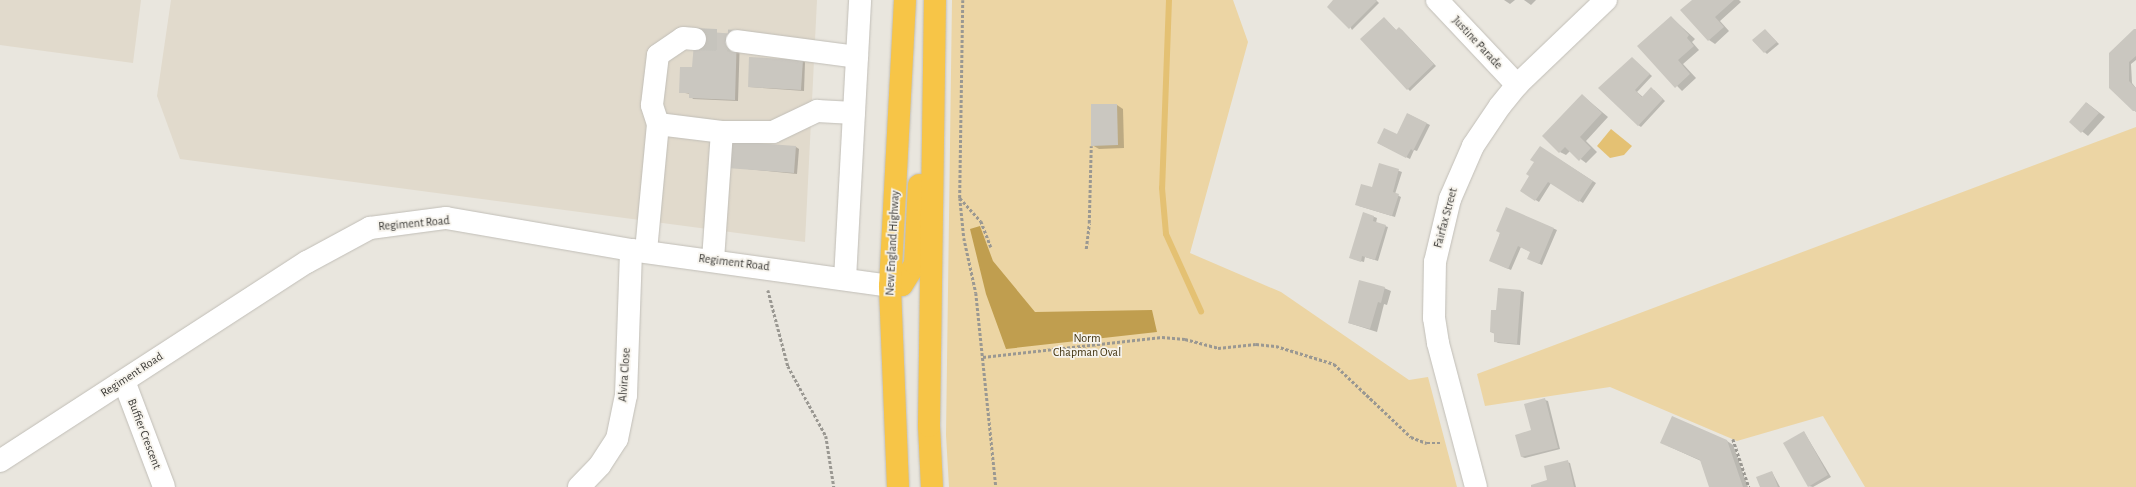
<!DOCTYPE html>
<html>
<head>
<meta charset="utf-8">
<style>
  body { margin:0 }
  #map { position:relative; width:2136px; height:487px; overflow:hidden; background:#e9e6de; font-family:"Alegreya Sans",sans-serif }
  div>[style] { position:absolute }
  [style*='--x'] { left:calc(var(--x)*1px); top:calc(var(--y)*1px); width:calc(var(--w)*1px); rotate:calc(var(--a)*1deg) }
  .built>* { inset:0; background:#e1dacc }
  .green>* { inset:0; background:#ecd5a4 }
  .forest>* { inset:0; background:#c09e4f }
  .water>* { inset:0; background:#e4c173 }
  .shadow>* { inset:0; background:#0003 }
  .stream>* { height:6px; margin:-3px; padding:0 3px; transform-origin:3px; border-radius:3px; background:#e4c173 }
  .building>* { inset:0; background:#cac7c0 }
  .minor-tunnel>* { height:22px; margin-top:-11px; transform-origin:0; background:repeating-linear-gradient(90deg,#c6c4bd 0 22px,transparent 0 33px) }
  .path>* { height:2.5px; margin-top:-1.25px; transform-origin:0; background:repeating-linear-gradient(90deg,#9a9892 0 3px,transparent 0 5px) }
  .roads { filter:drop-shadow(0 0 1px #c1beb7) drop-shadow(0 0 1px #c1beb7) }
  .minor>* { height:22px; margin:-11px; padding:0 11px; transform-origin:11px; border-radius:11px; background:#fff }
  .highway>* { height:22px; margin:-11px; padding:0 11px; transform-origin:11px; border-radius:11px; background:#f7c547 }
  span { translate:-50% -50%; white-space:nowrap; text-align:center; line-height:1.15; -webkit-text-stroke:3.5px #f6f3ec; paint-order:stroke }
  .street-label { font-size:12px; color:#3c3b38 }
  .park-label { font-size:12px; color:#423411 }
</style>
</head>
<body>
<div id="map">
  <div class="built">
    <div style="clip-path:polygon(0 0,141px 0,133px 63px,0 45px)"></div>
    <div style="clip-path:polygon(171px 0,817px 0,805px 242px,180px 159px,157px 96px)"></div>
  </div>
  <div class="green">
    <div style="clip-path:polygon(952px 0,1233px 0,1248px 42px,1190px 253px,1281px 292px,1409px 380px,1428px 377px,1457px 487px,949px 487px,946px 435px)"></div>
    <div style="clip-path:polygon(2136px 127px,2136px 487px,1865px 487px,1823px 416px,1737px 441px,1610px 387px,1485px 406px,1477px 374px)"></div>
  </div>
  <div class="forest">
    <div style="clip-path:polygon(980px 226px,993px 261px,1035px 312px,1152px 310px,1157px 332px,1006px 349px,986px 294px,970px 229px)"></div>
  </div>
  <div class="water">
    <div style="clip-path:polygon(1611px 129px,1632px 146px,1624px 155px,1610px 158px,1597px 146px)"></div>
  </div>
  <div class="shadow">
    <div style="clip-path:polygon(1335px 0,1376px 0,1379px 3px,1352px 30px)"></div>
    <div style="clip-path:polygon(1504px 0,1515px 0,1510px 4px)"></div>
    <div style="clip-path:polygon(1524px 0,1536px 0,1531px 5px)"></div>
    <div style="clip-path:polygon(1693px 0,1739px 0,1741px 2px,1720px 21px,1729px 31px,1715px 44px,1709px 40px)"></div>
    <div style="clip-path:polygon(1671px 17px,1695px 39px,1692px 42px,1699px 50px,1683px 64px,1696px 78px,1682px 91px,1638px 46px)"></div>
    <div style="clip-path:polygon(1384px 18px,1397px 31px,1399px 28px,1402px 30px,1436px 66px,1410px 91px,1408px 89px)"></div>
    <div style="clip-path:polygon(1765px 30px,1779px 44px,1767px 54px,1753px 41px)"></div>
    <div style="clip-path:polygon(2136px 30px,2136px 60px,2131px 64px,2132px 83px,2136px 88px,2136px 112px,2110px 87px)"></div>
    <div style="clip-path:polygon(740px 37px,738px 101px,693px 99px,690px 94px,680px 92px,693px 68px)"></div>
    <div style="clip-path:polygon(1632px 58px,1652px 76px,1637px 92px,1643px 97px,1654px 90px,1665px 101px,1641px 127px,1638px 125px)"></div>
    <div style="clip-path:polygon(802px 61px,805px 62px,804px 91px,749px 87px)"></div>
    <div style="clip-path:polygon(1582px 95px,1608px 117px,1586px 141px,1597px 152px,1586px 163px,1570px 151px,1566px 155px,1560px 152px)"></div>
    <div style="clip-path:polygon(2087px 103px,2105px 117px,2088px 136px,2070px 122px)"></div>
    <div style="clip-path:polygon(1117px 105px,1123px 109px,1124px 148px,1099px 149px,1092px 145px)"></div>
    <div style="clip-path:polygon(1408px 114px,1430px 125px,1417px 151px,1414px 150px,1410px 159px,1378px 143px,1397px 135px)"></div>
    <div style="clip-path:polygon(796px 147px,799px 149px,797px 174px,728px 167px)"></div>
    <div style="clip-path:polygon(1540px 147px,1596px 183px,1583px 203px,1551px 183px,1539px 202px,1521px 191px,1531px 176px)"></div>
    <div style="clip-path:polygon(1380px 164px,1402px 172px,1395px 194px,1401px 197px,1395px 217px,1359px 206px,1373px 188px)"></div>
    <div style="clip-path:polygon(1506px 208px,1557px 230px,1542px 265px,1531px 260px,1531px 252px,1521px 247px,1511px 270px,1493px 262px)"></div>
    <div style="clip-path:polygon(1364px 213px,1377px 218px,1376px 223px,1388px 227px,1378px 261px,1365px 257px,1364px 262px,1353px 259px)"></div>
    <div style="clip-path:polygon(1384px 288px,1391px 291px,1387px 305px,1384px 304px,1377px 332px,1349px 323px)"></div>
    <div style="clip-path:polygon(1521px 291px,1524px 292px,1520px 345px,1498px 343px,1495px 341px,1495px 334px,1491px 332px,1497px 311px)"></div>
    <div style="clip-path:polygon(1545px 400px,1548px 401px,1560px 449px,1525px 458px,1522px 457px)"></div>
    <div style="clip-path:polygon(1804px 432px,1831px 477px,1813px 487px,1808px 486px)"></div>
    <div style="clip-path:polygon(1727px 441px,1733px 445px,1748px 487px,1710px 487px,1701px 461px,1668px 446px)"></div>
    <div style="clip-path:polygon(1567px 462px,1570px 463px,1576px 487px,1533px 487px,1549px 481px)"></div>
    <div style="clip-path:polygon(1772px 472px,1780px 487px,1761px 487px)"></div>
  </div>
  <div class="stream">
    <div style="--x:1169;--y:0;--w:188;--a:92.1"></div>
    <div style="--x:1162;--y:188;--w:46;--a:85"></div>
    <div style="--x:1166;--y:234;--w:85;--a:65.6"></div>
  </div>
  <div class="building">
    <div style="clip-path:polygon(1333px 0,1375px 0,1377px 1px,1349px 29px,1327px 7px)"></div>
    <div style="clip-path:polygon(1692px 0,1734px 0,1715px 17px,1724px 27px,1708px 41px,1680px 10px)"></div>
    <div style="clip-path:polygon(1671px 16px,1689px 35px,1687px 38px,1694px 46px,1678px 60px,1690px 74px,1675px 88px,1637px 46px)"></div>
    <div style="clip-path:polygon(1384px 17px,1396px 30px,1399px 27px,1434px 64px,1407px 90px,1360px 39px)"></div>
    <div style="clip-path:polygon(1765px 29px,1777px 42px,1764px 53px,1752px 40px)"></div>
    <div style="clip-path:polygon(2134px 29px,2136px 29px,2136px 56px,2129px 62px,2129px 81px,2136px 88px,2136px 111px,2133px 111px,2109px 88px,2109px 53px)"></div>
    <div style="clip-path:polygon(695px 31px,737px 34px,735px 100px,689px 98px,689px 93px,679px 93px,680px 67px,692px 67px)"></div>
    <div style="clip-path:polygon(749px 57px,803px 60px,801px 90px,748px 87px)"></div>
    <div style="clip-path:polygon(1632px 57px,1650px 74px,1635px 90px,1642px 97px,1651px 87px,1663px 99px,1638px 126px,1598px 88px)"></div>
    <div style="clip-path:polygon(1582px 94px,1602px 113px,1580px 137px,1591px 148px,1579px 161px,1565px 147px,1559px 153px,1542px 136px)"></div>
    <div style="clip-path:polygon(2086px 102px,2099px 113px,2081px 133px,2069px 122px)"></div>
    <div style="clip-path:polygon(1091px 104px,1117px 104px,1118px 145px,1091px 146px)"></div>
    <div style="clip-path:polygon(1407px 113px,1427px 123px,1413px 151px,1411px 149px,1406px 158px,1377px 143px,1384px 128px,1397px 134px)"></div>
    <div style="clip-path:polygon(729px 141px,796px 146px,794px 173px,727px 168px)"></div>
    <div style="clip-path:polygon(1540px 146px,1593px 181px,1579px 202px,1548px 182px,1535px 201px,1520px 191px,1529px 176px,1526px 174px,1534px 162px,1530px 160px)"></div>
    <div style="clip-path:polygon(1379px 163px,1399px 169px,1393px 192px,1399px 194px,1392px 216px,1355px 205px,1361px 184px,1372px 187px)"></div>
    <div style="clip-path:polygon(1506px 207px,1554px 228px,1539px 264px,1527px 259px,1530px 252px,1518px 246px,1508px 269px,1489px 261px,1500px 233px,1496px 231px)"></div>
    <div style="clip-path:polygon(1363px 212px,1374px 216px,1373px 221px,1386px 225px,1375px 260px,1362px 256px,1361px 262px,1349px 258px)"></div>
    <div style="clip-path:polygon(1359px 280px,1385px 287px,1381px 303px,1378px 302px,1370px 329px,1348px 323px)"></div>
    <div style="clip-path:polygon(1498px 288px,1521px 290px,1517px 344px,1494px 342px,1494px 333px,1490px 332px,1491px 310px,1496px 310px)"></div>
    <div style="clip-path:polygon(1545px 398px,1558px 448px,1521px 457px,1515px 435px,1531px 430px,1524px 404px)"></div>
    <div style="clip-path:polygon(1672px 416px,1727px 440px,1743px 487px,1709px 487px,1700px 460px,1660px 443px)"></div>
    <div style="clip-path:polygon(1804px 431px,1828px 475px,1808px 487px,1783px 443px)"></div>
    <div style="clip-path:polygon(1568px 460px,1574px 487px,1531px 487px,1531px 485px,1547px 480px,1544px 466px)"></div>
    <div style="clip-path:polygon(1772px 471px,1778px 487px,1760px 487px,1756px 477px)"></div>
  </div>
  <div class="minor-tunnel">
    <div style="--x:695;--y:39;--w:42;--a:2.7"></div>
  </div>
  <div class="path">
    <div style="--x:963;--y:0;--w:198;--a:90.9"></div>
    <div style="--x:960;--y:198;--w:40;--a:84.3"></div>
    <div style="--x:964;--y:238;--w:56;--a:77.7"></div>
    <div style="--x:976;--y:293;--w:195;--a:84.1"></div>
    <div style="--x:960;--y:198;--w:31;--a:48"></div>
    <div style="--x:981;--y:221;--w:28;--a:69"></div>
    <div style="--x:1086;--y:249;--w:26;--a:-83"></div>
    <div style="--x:1089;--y:223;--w:77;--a:-88.5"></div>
    <div style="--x:768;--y:290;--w:79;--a:75.3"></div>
    <div style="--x:788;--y:366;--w:80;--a:61.5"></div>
    <div style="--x:826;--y:436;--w:52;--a:81.1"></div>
    <div style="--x:983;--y:357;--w:180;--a:-6.4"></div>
    <div style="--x:1162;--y:337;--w:23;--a:5"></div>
    <div style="--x:1185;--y:339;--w:34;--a:15"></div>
    <div style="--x:1218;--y:348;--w:38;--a:-6"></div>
    <div style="--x:1256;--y:344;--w:20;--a:6"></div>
    <div style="--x:1276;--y:346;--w:61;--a:17.2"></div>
    <div style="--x:1334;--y:364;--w:106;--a:43.5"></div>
    <div style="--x:1411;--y:437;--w:17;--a:21"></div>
    <div style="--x:1427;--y:443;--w:14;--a:0"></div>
    <div style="--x:1733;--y:439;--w:51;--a:71.6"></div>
  </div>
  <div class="roads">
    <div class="minor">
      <div style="--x:1437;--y:0;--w:117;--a:46.7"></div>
      <div style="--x:737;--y:41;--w:121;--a:7.6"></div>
      <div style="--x:658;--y:124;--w:20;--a:-108"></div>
      <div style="--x:652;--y:105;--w:50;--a:-83.2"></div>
      <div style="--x:658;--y:55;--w:30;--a:-34"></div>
      <div style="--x:683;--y:38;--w:12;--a:5"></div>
      <div style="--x:646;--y:251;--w:128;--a:-84.6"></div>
      <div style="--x:658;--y:124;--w:64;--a:7.1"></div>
      <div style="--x:713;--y:260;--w:128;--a:-86"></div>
      <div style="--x:722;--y:132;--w:51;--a:0"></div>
      <div style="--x:773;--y:132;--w:49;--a:-25.5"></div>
      <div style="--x:817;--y:111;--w:37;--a:3"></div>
      <div style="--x:845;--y:279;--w:279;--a:-86.9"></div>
      <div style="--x:124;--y:381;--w:113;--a:69.3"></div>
      <div style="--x:0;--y:461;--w:366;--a:-33"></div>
      <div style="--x:307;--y:262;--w:72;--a:-28.4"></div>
      <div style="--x:370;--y:228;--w:77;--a:-7.5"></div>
      <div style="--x:446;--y:218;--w:188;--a:9.8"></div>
      <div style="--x:631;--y:250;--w:261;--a:7.9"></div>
      <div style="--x:579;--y:487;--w:30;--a:-46"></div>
      <div style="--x:600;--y:465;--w:31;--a:-57"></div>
      <div style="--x:617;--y:439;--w:45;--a:-78.4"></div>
      <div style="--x:626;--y:395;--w:145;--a:-88"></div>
      <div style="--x:1476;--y:487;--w:149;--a:-104.8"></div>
      <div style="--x:1438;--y:343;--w:25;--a:-99"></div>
      <div style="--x:1434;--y:318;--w:56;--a:-89"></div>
      <div style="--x:1435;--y:262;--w:65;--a:-76.6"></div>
      <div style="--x:1450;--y:199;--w:58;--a:-66.5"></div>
      <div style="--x:1473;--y:146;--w:48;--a:-56"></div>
      <div style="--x:1500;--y:106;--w:27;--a:-51"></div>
      <div style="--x:1517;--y:85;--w:123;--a:-43.7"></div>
    </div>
    <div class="highway">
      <div style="--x:890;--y:286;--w:12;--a:-5"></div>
      <div style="--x:902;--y:285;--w:25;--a:-58"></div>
      <div style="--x:915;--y:264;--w:79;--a:-87.1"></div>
      <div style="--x:898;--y:487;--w:201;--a:-92.3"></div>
      <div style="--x:890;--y:286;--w:286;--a:-87"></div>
      <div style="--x:932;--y:487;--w:61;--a:-92.8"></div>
      <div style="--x:929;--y:426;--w:426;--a:-89.2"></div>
    </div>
  </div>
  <div class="street-label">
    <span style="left:1477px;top:43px;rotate:47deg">Justine Parade</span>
    <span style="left:1446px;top:218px;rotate:-75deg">Fairfax Street</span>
    <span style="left:414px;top:224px;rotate:-5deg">Regiment Road</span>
    <span style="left:893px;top:243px;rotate:-87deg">New England Highway</span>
    <span style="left:734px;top:263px;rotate:7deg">Regiment Road</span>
    <span style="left:132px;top:375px;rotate:-33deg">Regiment Road</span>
    <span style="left:625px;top:375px;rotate:-86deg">Alvira Close</span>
    <span style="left:144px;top:434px;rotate:69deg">Buffier Crescent</span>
  </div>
  <div class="park-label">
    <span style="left:1087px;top:346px">Norm<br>Chapman Oval</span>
  </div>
</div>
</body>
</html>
